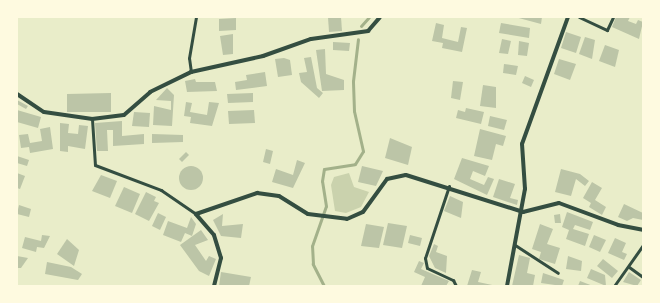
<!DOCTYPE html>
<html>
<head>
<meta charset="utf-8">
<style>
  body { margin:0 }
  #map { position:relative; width:660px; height:303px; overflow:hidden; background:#e9edc9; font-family:Ubuntu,sans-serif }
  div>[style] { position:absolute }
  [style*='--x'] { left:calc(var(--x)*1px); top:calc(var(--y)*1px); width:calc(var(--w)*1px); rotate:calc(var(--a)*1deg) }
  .green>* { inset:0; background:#cad2ad }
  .stream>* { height:3px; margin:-1.5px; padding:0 1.5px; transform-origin:1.5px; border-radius:1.5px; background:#a3b18a }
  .building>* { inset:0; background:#bcc5a7 }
  .round { border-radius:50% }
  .service>* { height:3px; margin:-1.5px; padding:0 1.5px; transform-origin:1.5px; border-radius:1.5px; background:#344e41 }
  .minor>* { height:4px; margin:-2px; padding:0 2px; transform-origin:2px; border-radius:2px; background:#344e41 }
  span { translate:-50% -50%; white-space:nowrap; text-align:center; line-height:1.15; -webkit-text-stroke:3px #fefae0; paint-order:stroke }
  .frame { position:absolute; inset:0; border:18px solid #fefae0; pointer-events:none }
</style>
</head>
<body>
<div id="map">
  <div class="green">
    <div style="clip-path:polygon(349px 173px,354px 187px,369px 192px,361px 207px,346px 213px,335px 211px,331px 185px,334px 177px)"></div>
  </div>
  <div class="stream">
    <div style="--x:361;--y:26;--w:12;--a:-48"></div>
    <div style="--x:324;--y:286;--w:25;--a:-117"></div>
    <div style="--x:313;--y:264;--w:18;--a:-93"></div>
    <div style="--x:312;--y:246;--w:42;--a:-70.7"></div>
    <div style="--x:326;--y:206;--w:25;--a:-99"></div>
    <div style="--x:322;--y:181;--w:12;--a:-81"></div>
    <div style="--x:324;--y:169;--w:31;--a:-9"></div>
    <div style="--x:355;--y:164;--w:15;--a:-58"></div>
    <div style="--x:363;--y:151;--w:41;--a:-102.7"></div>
    <div style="--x:354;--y:111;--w:30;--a:-92"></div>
    <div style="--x:353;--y:81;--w:42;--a:-83.2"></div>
  </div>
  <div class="building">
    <div style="clip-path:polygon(328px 17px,341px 17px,342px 31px,329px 32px)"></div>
    <div style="clip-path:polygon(515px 17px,542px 17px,541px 24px)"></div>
    <div style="clip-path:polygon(616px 17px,630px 17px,628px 21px,636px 24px,638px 20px,643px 22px,639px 39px,612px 27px)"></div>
    <div style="clip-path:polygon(236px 18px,236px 30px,219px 31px,219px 19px)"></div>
    <div style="clip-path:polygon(436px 23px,444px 25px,442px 38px,458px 42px,461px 27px,467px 28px,462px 52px,442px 48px,443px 43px,432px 41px)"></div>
    <div style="clip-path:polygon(501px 23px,530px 28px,529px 38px,499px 33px)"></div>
    <div style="clip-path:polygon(566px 32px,581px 37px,576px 53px,561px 48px)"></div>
    <div style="clip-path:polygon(233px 34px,233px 54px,223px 55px,220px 36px)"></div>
    <div style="clip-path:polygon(585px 37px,595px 40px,592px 59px,579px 54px)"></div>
    <div style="clip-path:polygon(502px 39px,511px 41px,508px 54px,499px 53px)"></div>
    <div style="clip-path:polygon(519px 41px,529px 43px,527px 56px,518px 55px)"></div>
    <div style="clip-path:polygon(333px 42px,350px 43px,349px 51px,333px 50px)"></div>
    <div style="clip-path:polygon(605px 45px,619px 50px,615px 67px,599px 61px)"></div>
    <div style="clip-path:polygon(325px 49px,326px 74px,344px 80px,344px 90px,322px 91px,316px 50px)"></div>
    <div style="clip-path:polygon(311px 57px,317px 88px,323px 93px,319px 98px,301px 82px,299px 73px,307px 72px,304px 58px)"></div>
    <div style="clip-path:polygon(284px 58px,290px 60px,292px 75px,278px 77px,275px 59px)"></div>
    <div style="clip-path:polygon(559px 59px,576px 64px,570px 80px,554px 74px)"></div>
    <div style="clip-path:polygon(504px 64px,518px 66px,516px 75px,503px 73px)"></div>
    <div style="clip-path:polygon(265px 72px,267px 86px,236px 90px,235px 82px,247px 80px,246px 75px)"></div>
    <div style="clip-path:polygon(525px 76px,534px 80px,531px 87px,522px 83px)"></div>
    <div style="clip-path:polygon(195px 79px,196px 82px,215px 82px,217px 91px,187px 92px,185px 81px)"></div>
    <div style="clip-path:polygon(453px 81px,463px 82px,460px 100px,451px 98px)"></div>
    <div style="clip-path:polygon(483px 85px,496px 87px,496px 108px,480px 106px)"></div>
    <div style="clip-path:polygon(167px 88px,174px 95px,172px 126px,153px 125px,154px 106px,171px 110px,171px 101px,156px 100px)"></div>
    <div style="clip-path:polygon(111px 93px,111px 112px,67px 112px,67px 94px)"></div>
    <div style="clip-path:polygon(253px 93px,253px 102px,228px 103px,227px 94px)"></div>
    <div style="clip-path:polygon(17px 100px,28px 106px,26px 109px,17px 104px)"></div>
    <div style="clip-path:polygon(186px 102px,192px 103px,190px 112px,207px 115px,209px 102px,219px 103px,212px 126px,190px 123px,191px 117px,184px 116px)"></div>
    <div style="clip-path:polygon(466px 108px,484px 112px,481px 124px,456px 118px,458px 110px,465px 112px)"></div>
    <div style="clip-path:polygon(17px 110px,41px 117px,38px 128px,17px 122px)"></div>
    <div style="clip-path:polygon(254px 110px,255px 123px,229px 124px,228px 111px)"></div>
    <div style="clip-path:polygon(134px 112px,150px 113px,149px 127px,132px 126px)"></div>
    <div style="clip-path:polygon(490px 116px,507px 120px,504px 130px,488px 126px)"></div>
    <div style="clip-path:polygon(122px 121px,122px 136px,144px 134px,144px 144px,113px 146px,113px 130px,107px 130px,108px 151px,97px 151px,95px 123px)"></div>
    <div style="clip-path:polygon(60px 123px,69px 124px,68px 133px,78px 134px,79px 125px,88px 126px,85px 149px,68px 146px,68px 152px,60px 151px)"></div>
    <div style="clip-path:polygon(50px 127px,53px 149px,30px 153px,29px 147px,21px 148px,19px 135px,28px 134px,30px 143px,42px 141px,40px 129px)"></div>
    <div style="clip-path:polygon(480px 129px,506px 136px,503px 146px,496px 144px,492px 160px,474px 156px)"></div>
    <div style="clip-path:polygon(152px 134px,183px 135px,183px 142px,152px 143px)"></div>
    <div style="clip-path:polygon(390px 138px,412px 147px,408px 165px,385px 158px)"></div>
    <div style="clip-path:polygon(266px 149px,273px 151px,270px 164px,263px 162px)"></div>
    <div style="clip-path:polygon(186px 152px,189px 155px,182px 162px,179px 159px)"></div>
    <div style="clip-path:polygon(17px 156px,29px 160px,27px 166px,17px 163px)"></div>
    <div style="clip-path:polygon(462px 158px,489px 166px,485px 176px,473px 171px,470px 179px,484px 185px,488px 177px,494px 179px,487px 195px,454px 179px)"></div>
    <div style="clip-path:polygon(297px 160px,305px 163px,293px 188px,272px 182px,276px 169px,293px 175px)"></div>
    <div style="clip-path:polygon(362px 166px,383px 171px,376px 186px,358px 182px)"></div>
    <div class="round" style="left:179px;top:166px;width:24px;height:24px"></div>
    <div style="clip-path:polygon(561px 169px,580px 174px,589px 181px,585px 186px,576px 179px,571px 196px,555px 192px)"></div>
    <div style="clip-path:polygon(17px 173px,25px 176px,20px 189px,17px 188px)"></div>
    <div style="clip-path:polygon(101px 175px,117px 181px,110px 198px,92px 191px)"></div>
    <div style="clip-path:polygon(499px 179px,515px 184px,510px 198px,518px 200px,517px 205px,493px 197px)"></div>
    <div style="clip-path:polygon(592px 182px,602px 188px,595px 200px,606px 207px,602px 215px,589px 207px,591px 203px,583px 198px)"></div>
    <div style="clip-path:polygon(124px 187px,140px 194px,132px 213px,115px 206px)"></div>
    <div style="clip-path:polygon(146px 192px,156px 197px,154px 201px,159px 203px,149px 221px,135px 214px)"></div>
    <div style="clip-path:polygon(450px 196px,463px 202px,461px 218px,444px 211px)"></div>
    <div style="clip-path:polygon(624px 204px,643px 213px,643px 220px,633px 218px,627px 221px,618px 217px)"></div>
    <div style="clip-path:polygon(19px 205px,31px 209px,29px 217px,17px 214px)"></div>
    <div style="clip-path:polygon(567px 212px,593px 222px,590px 230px,575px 225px,573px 229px,589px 234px,585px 246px,566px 239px,569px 230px,562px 227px)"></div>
    <div style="clip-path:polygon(158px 213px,166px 217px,160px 230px,152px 226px)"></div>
    <div style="clip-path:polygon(223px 214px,222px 226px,243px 224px,241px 238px,221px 236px,213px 220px)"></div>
    <div style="clip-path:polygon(560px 214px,561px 223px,555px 223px,554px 215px)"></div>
    <div style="clip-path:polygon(191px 217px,196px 224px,192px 236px,185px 233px,181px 242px,163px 235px,168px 221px,187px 228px)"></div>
    <div style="clip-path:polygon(388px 223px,407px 226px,402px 248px,383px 245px)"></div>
    <div style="clip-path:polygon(366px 224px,384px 227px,379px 248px,361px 246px)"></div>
    <div style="clip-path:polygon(540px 224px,553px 229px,547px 244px,560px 248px,555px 264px,539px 259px,541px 252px,532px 249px)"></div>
    <div style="clip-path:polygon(201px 230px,208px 240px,195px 245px,206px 261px,209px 256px,216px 259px,209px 276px,199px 271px,180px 245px)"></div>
    <div style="clip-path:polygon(42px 235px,50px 236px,44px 248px,37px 247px,36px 252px,22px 248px,25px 237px,41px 241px)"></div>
    <div style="clip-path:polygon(410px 235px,422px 238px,420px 246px,408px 243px)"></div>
    <div style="clip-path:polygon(594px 235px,606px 240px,600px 252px,589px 247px)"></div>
    <div style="clip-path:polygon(615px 238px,626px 243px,622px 252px,627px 254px,624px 260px,608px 253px)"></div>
    <div style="clip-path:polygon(67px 239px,79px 250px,74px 266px,57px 254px)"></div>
    <div style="clip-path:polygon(434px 244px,438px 246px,436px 252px,447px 256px,446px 273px,435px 268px,429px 256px)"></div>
    <div style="clip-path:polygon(519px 255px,530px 258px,527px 273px,535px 275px,533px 286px,512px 286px)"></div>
    <div style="clip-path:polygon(17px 256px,28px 258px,21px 268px,17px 268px)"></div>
    <div style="clip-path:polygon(568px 256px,582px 261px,581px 271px,566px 269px)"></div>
    <div style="clip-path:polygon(603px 259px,618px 271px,612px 278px,597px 266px)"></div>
    <div style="clip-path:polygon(419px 261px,424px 263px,421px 269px,449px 281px,446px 286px,421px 286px,425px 277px,414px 272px)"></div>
    <div style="clip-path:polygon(47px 262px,71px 267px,82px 274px,78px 280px,45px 274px)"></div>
    <div style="clip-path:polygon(591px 269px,605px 275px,606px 286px,587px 278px)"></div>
    <div style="clip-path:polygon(472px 270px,481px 272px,478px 282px,497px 286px,467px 286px)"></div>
    <div style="clip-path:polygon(221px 272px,251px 277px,249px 286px,219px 286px)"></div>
    <div style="clip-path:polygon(629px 272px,641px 280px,637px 286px,623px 282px)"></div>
    <div style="clip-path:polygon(543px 273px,564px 280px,562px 286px,541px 283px)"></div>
    <div style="clip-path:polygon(580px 281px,593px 286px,578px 286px)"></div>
  </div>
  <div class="service">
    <div style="--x:579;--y:17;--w:31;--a:25"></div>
    <div style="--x:607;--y:30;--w:14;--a:-65"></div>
    <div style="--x:191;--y:72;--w:14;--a:-98"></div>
    <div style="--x:189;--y:58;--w:42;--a:-80.3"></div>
    <div style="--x:92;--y:119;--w:46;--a:86.3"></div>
    <div style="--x:95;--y:165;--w:71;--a:20.7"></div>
    <div style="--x:161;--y:190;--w:42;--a:34.4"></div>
    <div style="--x:449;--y:186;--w:76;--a:108.4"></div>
    <div style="--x:425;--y:258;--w:10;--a:79"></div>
    <div style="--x:427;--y:268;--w:29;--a:25"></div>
    <div style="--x:453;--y:280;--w:7;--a:63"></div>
    <div style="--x:515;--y:245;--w:51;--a:33.1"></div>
    <div style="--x:629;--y:267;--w:17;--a:36"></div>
    <div style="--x:614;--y:286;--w:50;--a:-54.7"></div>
  </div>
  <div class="minor">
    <div style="--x:17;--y:94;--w:32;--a:34"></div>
    <div style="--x:44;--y:112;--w:49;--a:8.3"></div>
    <div style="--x:92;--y:119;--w:32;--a:-7"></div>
    <div style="--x:124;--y:115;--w:35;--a:-41"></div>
    <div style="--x:150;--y:92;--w:46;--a:-26"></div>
    <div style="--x:191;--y:72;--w:74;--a:-12.5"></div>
    <div style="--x:263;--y:56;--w:51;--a:-19.5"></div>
    <div style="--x:311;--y:39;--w:58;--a:-8"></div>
    <div style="--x:368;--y:31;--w:18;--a:-49"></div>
    <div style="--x:214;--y:286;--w:29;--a:-76"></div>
    <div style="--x:221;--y:258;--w:24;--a:-107"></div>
    <div style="--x:214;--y:235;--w:28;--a:-131"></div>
    <div style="--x:196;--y:214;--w:65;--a:-19"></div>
    <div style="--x:257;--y:193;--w:22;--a:8"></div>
    <div style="--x:279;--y:196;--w:34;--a:32"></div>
    <div style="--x:308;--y:214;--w:39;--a:7"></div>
    <div style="--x:347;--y:219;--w:17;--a:-24"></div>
    <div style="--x:363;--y:212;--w:41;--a:-54"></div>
    <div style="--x:387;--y:179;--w:19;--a:-12"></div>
    <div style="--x:406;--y:175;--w:123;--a:17.5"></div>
    <div style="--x:523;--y:212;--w:37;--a:-14"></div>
    <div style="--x:559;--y:203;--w:63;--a:20.4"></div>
    <div style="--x:618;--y:225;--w:25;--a:11"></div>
    <div style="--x:507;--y:286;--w:99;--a:-79.5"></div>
    <div style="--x:525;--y:189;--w:45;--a:-93.8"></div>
    <div style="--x:522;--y:144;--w:135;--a:-70.1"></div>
  </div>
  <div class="frame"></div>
</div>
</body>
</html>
